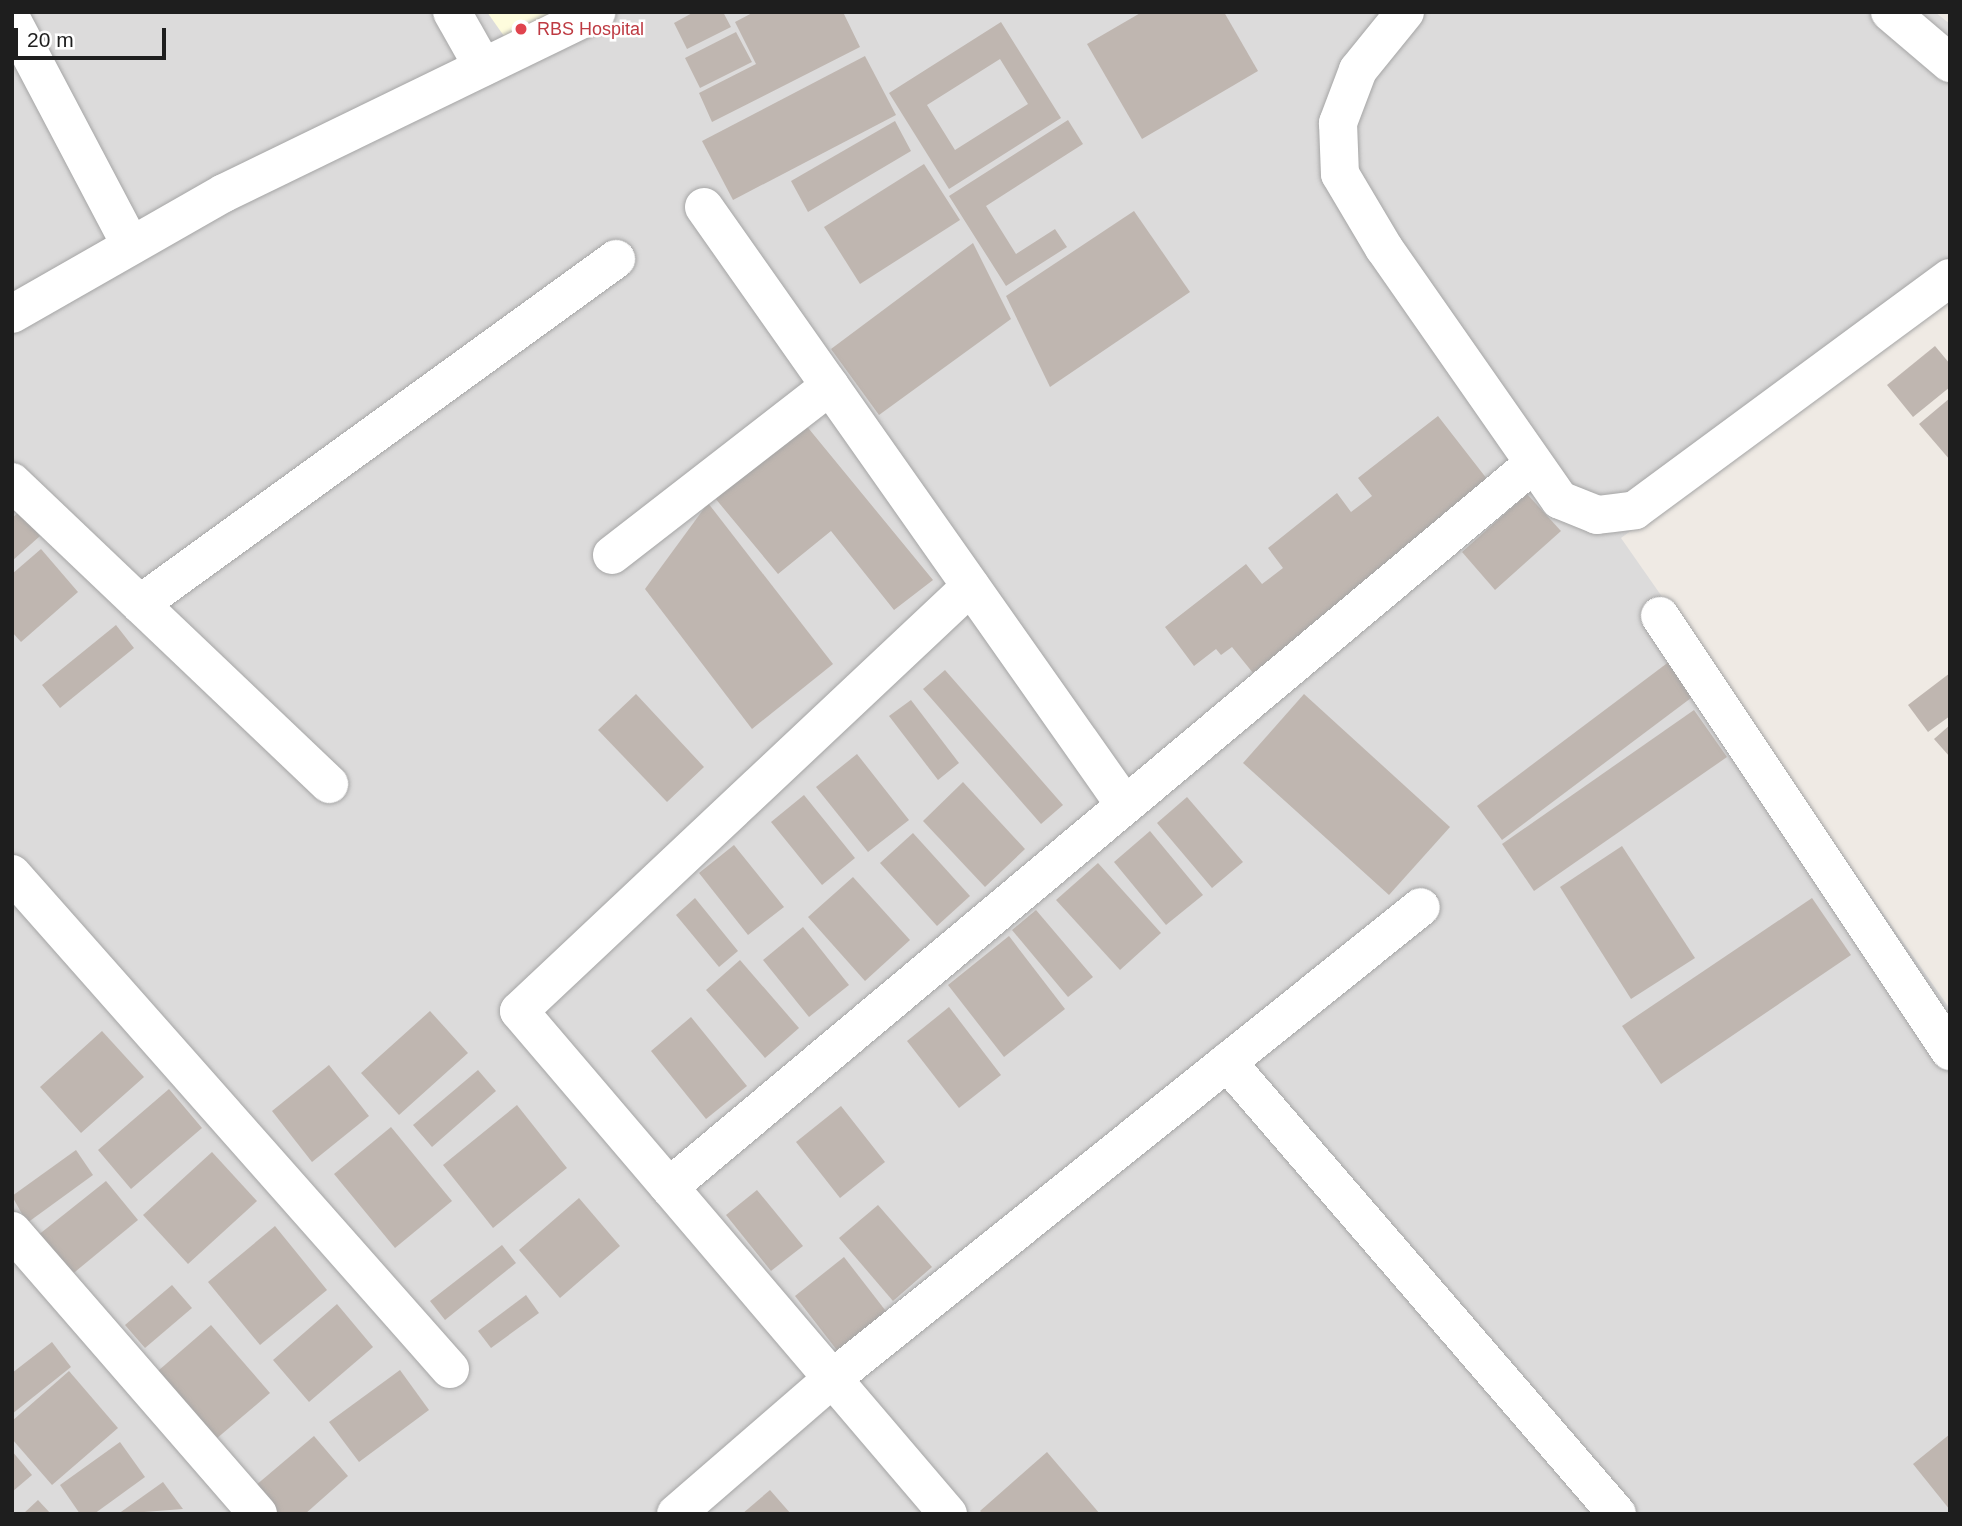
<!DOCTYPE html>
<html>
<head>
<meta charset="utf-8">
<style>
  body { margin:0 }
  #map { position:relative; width:1962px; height:1526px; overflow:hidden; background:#efeae4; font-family:Arial,sans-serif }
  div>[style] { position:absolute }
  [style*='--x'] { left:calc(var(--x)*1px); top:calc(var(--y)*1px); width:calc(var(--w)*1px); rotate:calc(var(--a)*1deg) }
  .residential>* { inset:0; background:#dcdbdb }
  .education>* { inset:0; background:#fefcdd }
  .building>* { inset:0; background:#bfb6b0 }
  .roads { filter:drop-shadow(0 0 2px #a5a5a5) drop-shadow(0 0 2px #a5a5a5) }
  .minor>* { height:38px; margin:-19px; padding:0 19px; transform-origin:19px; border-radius:19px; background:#fff }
  .dots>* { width:19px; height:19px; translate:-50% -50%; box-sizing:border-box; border:4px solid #fff; border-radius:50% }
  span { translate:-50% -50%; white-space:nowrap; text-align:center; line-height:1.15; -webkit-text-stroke:5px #fff; paint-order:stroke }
  .health-label { font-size:18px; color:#be3a42 }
  .left { translate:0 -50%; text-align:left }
  .frame { position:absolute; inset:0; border:14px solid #1e1e1e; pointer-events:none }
  .scale { position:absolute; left:14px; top:28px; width:152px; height:32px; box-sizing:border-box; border:4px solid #1e1e1e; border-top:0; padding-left:9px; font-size:21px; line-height:24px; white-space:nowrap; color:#1e1e1e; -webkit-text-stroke:5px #fff; paint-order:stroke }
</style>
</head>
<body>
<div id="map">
  <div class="residential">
    <div style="clip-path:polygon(12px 12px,1935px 12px,1950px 24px,1950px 296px,1621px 538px,1950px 1009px,1950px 1514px,12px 1514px)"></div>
  </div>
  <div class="education">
    <div style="clip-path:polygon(487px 12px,575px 12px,511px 46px)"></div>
  </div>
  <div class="building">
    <div style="clip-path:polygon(694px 12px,723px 12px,731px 27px,687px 49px,674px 23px)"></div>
    <div style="clip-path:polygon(754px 12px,843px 12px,860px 47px,712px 122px,699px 93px,756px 64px,735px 22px)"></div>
    <div style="clip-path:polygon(1142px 12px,1224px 12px,1258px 71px,1142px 139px,1087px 44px)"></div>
    <div style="clip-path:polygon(evenodd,1001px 22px,1061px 118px,949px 189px,889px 93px,1001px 22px,1000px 59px,1028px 104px,955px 150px,927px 105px,1000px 59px)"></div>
    <div style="clip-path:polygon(736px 32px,752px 62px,700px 88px,685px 58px)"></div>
    <div style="clip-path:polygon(865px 56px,896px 115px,733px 200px,702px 141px)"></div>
    <div style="clip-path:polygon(1068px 120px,1083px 144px,986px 206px,1016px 254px,1055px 229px,1067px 247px,1006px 286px,949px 196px)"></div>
    <div style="clip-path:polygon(895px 121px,911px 151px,808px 212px,791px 181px)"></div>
    <div style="clip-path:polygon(924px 164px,960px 220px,860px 284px,824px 227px)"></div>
    <div style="clip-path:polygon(1134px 211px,1190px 292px,1050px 387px,1006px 296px)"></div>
    <div style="clip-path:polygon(973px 243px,1011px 319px,879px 415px,831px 349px)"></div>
    <div style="clip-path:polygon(1935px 346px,1950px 364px,1950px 387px,1913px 417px,1887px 385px)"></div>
    <div style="clip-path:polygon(1950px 398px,1950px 460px,1919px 424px)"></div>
    <div style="clip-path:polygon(1438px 416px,1494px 488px,1253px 673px,1232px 647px,1221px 655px,1216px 649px,1194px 666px,1165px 627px,1246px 564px,1262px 584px,1283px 568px,1268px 548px,1337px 493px,1351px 512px,1372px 496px,1358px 478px)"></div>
    <div style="clip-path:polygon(800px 418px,933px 580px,894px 610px,831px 531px,778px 574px,710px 492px)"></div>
    <div style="clip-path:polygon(1527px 494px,1561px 531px,1495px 590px,1462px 552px)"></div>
    <div style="clip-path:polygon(708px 503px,833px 664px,752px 729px,645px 589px)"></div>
    <div style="clip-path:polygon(19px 512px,40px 536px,12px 561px,12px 518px)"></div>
    <div style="clip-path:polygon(41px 549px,78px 592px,21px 642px,12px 632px,12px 574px)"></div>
    <div style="clip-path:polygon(116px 625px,134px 648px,60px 708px,42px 685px)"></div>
    <div style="clip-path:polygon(1674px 658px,1699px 692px,1502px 840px,1477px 806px)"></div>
    <div style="clip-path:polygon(945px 670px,1063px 805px,1041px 824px,923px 689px)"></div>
    <div style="clip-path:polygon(1950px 673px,1950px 716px,1928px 732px,1908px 705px)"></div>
    <div style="clip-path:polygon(636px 694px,704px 767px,667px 802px,598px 730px)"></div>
    <div style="clip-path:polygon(1304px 694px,1450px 827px,1389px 895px,1243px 763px)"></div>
    <div style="clip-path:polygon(911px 700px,959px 763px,938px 780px,889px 716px)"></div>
    <div style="clip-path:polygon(1694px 710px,1727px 757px,1534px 891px,1502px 844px)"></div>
    <div style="clip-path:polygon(1950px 725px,1950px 757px,1934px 739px)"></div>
    <div style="clip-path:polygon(857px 754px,909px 820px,868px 852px,816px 787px)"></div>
    <div style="clip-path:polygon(963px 782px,1025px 849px,985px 887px,923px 821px)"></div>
    <div style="clip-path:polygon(804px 795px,855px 858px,822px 885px,771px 822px)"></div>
    <div style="clip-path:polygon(1187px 797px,1243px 862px,1212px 888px,1157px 823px)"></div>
    <div style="clip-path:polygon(1150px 831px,1203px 895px,1166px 925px,1114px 862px)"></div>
    <div style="clip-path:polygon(913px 833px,970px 896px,937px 926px,880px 863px)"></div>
    <div style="clip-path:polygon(734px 845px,784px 907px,748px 935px,699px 873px)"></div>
    <div style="clip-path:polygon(1622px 846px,1695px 958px,1631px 999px,1560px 887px)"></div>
    <div style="clip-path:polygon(1098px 863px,1161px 933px,1120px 970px,1056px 900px)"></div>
    <div style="clip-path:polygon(853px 877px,910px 940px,865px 981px,808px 917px)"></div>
    <div style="clip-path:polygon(695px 898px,738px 951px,719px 967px,676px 915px)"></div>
    <div style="clip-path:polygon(1812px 898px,1851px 955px,1661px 1084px,1622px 1026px)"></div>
    <div style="clip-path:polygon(1036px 910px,1093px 977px,1068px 997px,1012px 930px)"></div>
    <div style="clip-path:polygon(803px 927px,849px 985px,809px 1017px,763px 960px)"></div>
    <div style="clip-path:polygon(1009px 936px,1065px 1009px,1004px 1057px,948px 985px)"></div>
    <div style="clip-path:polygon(740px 960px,799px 1028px,765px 1058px,706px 990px)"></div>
    <div style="clip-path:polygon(949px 1007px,1001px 1075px,959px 1108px,907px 1041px)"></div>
    <div style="clip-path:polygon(430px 1011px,468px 1053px,399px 1115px,361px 1073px)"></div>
    <div style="clip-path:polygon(691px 1017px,747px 1086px,706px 1119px,651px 1051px)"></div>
    <div style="clip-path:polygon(102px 1031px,144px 1077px,81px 1133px,40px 1087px)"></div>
    <div style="clip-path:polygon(329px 1065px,369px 1116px,312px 1162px,272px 1111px)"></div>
    <div style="clip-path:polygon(478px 1070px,496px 1091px,432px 1147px,413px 1125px)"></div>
    <div style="clip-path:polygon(169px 1089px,202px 1128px,131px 1189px,98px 1150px)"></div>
    <div style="clip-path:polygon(517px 1105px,567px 1168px,493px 1228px,443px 1165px)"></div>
    <div style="clip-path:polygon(841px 1106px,885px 1162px,840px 1198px,796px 1142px)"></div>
    <div style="clip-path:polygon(391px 1127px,452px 1201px,395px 1248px,334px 1174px)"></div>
    <div style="clip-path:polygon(76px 1150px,93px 1175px,27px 1223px,12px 1196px)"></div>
    <div style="clip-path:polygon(212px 1152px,257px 1201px,188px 1264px,143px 1215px)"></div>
    <div style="clip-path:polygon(106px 1181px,138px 1220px,70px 1276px,37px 1236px)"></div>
    <div style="clip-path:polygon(757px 1190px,803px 1246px,771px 1271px,726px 1215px)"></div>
    <div style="clip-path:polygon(579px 1198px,620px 1246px,560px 1298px,519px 1250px)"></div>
    <div style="clip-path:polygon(878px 1205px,932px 1267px,893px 1301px,839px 1238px)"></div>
    <div style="clip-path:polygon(275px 1226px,327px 1290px,260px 1345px,208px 1282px)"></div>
    <div style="clip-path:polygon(502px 1245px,516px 1263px,445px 1320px,430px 1301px)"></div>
    <div style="clip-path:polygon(844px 1257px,892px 1319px,843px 1358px,795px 1296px)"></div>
    <div style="clip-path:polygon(172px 1285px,192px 1308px,145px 1348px,125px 1325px)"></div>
    <div style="clip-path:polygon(526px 1295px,539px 1313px,491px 1348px,478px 1331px)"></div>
    <div style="clip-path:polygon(337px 1304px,373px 1347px,309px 1402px,273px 1360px)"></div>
    <div style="clip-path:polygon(211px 1325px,270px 1393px,209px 1445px,151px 1377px)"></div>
    <div style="clip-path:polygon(52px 1342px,71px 1367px,12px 1414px,12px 1373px)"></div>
    <div style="clip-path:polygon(400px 1370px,429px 1410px,359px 1462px,329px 1422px)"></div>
    <div style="clip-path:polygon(69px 1371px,118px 1428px,52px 1485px,12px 1439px,12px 1421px)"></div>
    <div style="clip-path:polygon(1950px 1434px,1950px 1510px,1913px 1464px)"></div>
    <div style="clip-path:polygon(314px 1436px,348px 1476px,305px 1514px,278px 1514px,255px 1486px)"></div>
    <div style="clip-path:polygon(120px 1442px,145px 1477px,94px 1514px,80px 1514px,60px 1485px)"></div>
    <div style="clip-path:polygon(12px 1451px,32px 1475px,12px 1492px)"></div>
    <div style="clip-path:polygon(1047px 1452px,1100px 1514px,983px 1514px,980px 1511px)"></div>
    <div style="clip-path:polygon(163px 1482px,183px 1509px,118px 1514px)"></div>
    <div style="clip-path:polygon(770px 1490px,791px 1514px,742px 1514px)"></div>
    <div style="clip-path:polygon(38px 1500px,51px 1514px,23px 1514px)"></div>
  </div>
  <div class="roads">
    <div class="minor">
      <div style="--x:452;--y:12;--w:63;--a:60.6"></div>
      <div style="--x:1405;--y:12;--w:75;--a:129"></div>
      <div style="--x:1358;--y:70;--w:57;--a:110.7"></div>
      <div style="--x:1338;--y:123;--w:51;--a:87.8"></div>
      <div style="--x:1340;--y:174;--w:86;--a:59.3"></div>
      <div style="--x:1384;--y:248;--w:307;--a:55.1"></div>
      <div style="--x:1560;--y:500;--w:40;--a:22"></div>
      <div style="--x:1597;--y:515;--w:38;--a:-7"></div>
      <div style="--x:1635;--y:510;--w:391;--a:-36.4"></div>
      <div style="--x:1890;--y:12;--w:79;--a:40.4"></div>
      <div style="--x:12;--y:20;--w:255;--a:62.2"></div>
      <div style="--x:704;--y:207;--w:730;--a:54.87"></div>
      <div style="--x:12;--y:314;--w:244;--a:-29.7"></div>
      <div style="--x:224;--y:193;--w:414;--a:-25.9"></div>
      <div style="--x:12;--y:482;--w:438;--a:43.6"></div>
      <div style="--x:612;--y:555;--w:276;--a:-37.8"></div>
      <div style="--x:140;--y:604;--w:588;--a:-35.93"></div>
      <div style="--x:1660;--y:616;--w:523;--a:56.31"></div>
      <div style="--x:12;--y:874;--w:661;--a:48.5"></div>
      <div style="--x:1227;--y:1062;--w:597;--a:49.21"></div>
      <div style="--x:669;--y:1187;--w:1125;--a:-39.92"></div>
      <div style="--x:12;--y:1231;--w:375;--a:49"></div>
      <div style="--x:676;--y:1514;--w:208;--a:-40.9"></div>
      <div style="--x:833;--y:1378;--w:753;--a:-38.7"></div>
      <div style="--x:948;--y:1514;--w:661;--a:-130.46"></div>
      <div style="--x:519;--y:1011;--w:620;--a:-43.24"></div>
    </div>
  </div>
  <div class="dots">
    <div style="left:521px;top:29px;background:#e0444e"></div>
  </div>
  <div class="health-label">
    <span class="left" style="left:537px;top:29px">RBS Hospital</span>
  </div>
  <div class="frame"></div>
  <div class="scale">20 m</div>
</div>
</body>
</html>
